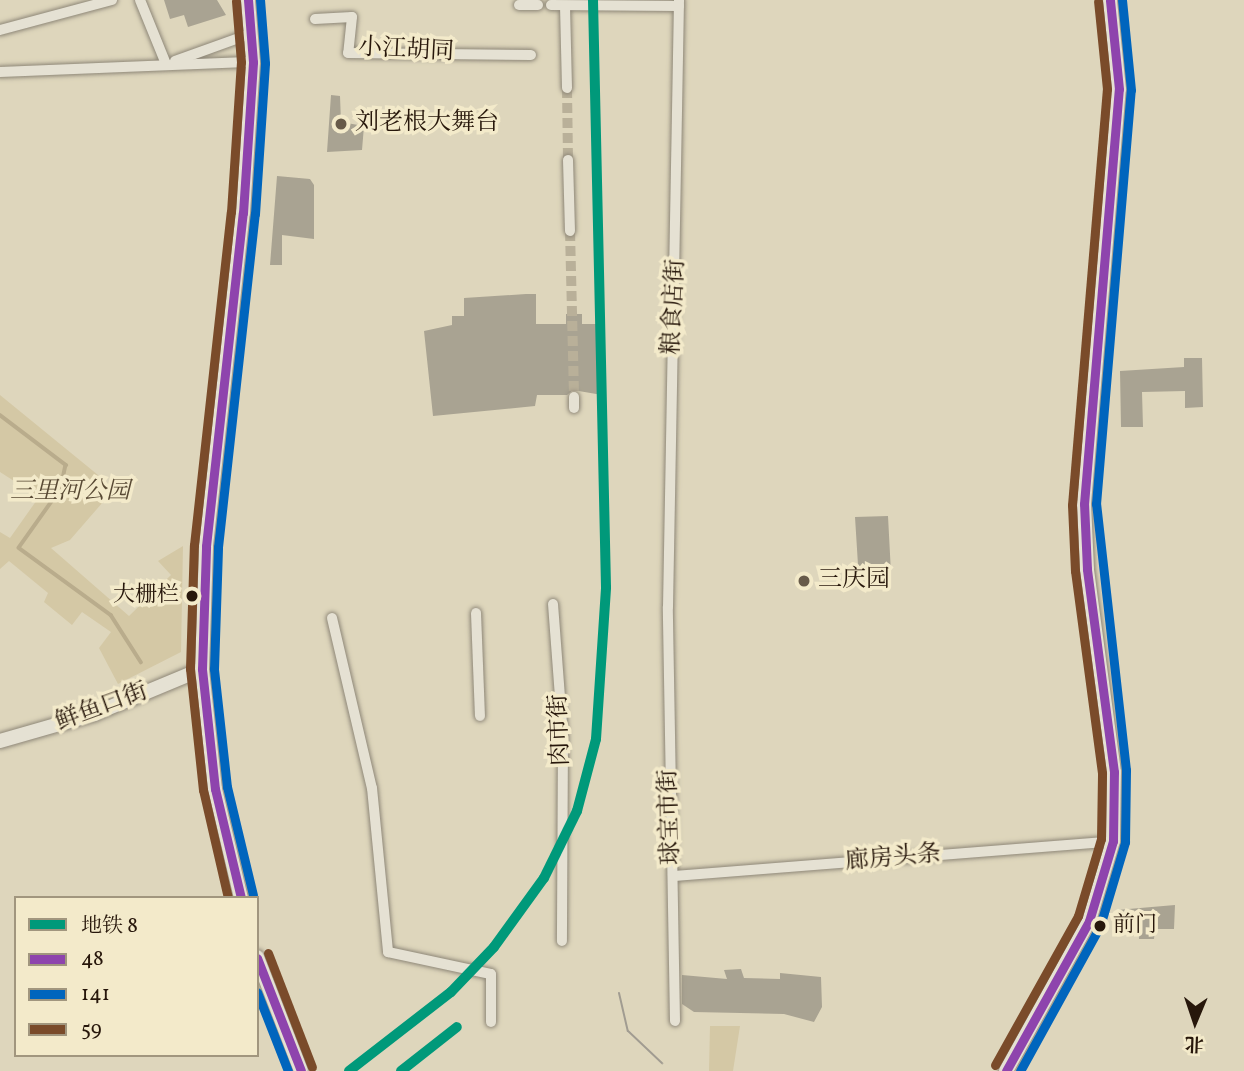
<!DOCTYPE html>
<html>
<head>
<meta charset="utf-8">
<style>
  body { margin:0 }
  #map { position:relative; width:1244px; height:1071px; overflow:hidden; background:#ded6bc; font-family:Vollkorn,"Noto Serif SC",serif }
  div>[style] { position:absolute }
  [style*='--x'] { left:calc(var(--x)*1px); top:calc(var(--y)*1px); width:calc(var(--w)*1px); rotate:calc(var(--a)*1deg) }
  .green>* { inset:0; background:#d4c8a5 }
  .stream>* { height:3.5px; margin:-1.75px; padding:0 1.75px; transform-origin:1.75px; border-radius:1.75px; background:#b9ac8c }
  .building>* { inset:0; background:#a9a392 }
  .street-tunnel>* { height:10px; margin-top:-5px; transform-origin:0; background:repeating-linear-gradient(90deg,#b9b099 0 10px,transparent 0 15px) }
  .roads { filter:drop-shadow(0 0 2px #8e8778) drop-shadow(0 0 2px #8e8778) }
  .street>* { height:10px; margin:-5px; padding:0 5px; transform-origin:5px; border-radius:5px; background:#e5e1d3 }
  .secondary>* { height:14px; margin:-7px; padding:0 7px; transform-origin:7px; border-radius:7px; background:#e5e1d3 }
  .tram>* { height:2px; margin:-1px; padding:0 1px; transform-origin:1px; border-radius:1px; background:#a19c91 }
  .bus-1>* { height:9px; margin:-4.5px; padding:0 4.5px; transform-origin:4.5px; border-radius:4.5px; background:#8e44ad }
  .bus-2>* { height:9px; margin:-4.5px; padding:0 4.5px; transform-origin:4.5px; border-radius:4.5px; background:#0065bd }
  .bus-3>* { height:9px; margin:-4.5px; padding:0 4.5px; transform-origin:4.5px; border-radius:4.5px; background:#7a4b2a }
  .metro-1>* { height:10px; margin:-5px; padding:0 5px; transform-origin:5px; border-radius:5px; background:#00997a }
  .dots>* { width:19px; height:19px; translate:-50% -50%; box-sizing:border-box; border:4px solid #f3eaca; border-radius:50% }
  span { translate:-50% -50%; white-space:nowrap; text-align:center; line-height:1.15; -webkit-text-stroke:7px #f3eaca; paint-order:stroke }
  .bus-label { font-size:22px; color:#27170b }
  .right { translate:-100% -50%; text-align:right }
  .left { translate:0 -50%; text-align:left }
  .street-label { font-size:24px; color:#27170b }
  .poi-label { font-size:24px; color:#27170b }
  .park-label { font-size:24px; color:#584934; font-style:italic }
  .legend { position:absolute; left:14px; top:896px; width:245px; height:161px; box-sizing:border-box; background:#f3eaca; border:2px solid #a1967e; margin:0; padding:9px 12px; list-style:none; font-size:21px; color:#27170b }
  .legend li { display:flex; align-items:center; gap:14px; height:35px }
  .legend b { width:35px; border:2px solid #a1967e }
  .north { position:absolute; left:1160px; top:987px; width:70px; height:70px; -webkit-text-stroke:5px #f3eaca; paint-order:stroke; rotate:182deg; font-size:19px; font-weight:700; line-height:28px; text-align:center; color:#27170b }
  .north::after { content:''; display:block; margin:auto; width:24px; height:32px; background:#27170b; clip-path:polygon(50% 0,100% 100%,50% 72%,0 100%) }
</style>
</head>
<body>
<div id="map">
  <div class="green">
    <div style="clip-path:polygon(0 395px,98px 475px,103px 502px,70px 540px,51px 548px,129px 616px,171px 575px,158px 561px,183px 546px,181px 652px,118px 684px,99px 648px,111px 632px,82px 612px,72px 625px,44px 602px,48px 593px,9px 561px,0 569px,0 532px,10px 538px,39px 497px,0 472px)"></div>
    <div style="clip-path:polygon(710px 1026px,740px 1026px,733px 1071px,709px 1071px)"></div>
  </div>
  <div class="stream">
    <div style="--x:0;--y:415;--w:83;--a:37.1"></div>
    <div style="--x:66;--y:465;--w:25;--a:102"></div>
    <div style="--x:61;--y:489;--w:72;--a:125.4"></div>
    <div style="--x:19;--y:548;--w:114;--a:36.1"></div>
    <div style="--x:111;--y:615;--w:56;--a:57.4"></div>
  </div>
  <div class="building">
    <div style="clip-path:polygon(164px 0,217px 0,226px 15px,188px 27px,184px 15px,170px 19px)"></div>
    <div style="clip-path:polygon(331px 95px,340px 96px,341px 122px,364px 126px,362px 150px,327px 152px)"></div>
    <div style="clip-path:polygon(277px 176px,310px 179px,314px 185px,314px 239px,282px 235px,282px 265px,270px 265px)"></div>
    <div style="clip-path:polygon(526px 294px,536px 294px,536px 324px,566px 324px,566px 314px,582px 314px,582px 324px,603px 324px,602px 395px,573px 390px,567px 395px,537px 395px,535px 406px,433px 416px,424px 331px,452px 325px,452px 316px,464px 316px,464px 298px)"></div>
    <div style="clip-path:polygon(1184px 358px,1202px 358px,1203px 407px,1185px 408px,1185px 391px,1142px 392px,1143px 427px,1121px 427px,1120px 371px,1184px 367px)"></div>
    <div style="clip-path:polygon(888px 516px,891px 573px,843px 576px,842px 566px,858px 565px,855px 517px)"></div>
    <div style="clip-path:polygon(1175px 905px,1174px 929px,1155px 929px,1154px 939px,1139px 939px,1138px 916px,1117px 920px,1115px 915px,1117px 910px)"></div>
    <div style="clip-path:polygon(741px 969px,744px 978px,780px 979px,780px 973px,821px 977px,822px 1007px,814px 1022px,784px 1014px,694px 1012px,682px 1004px,682px 975px,727px 979px,724px 970px)"></div>
  </div>
  <div class="street-tunnel">
    <div style="--x:567;--y:88;--w:72;--a:89.2"></div>
    <div style="--x:570;--y:231;--w:166;--a:88.6"></div>
  </div>
  <div class="roads">
    <div class="street">
      <div style="--x:140;--y:0;--w:69;--a:67.9"></div>
      <div style="--x:519;--y:5;--w:19;--a:0"></div>
      <div style="--x:551;--y:5;--w:128;--a:0.4"></div>
      <div style="--x:565;--y:6;--w:82;--a:88.6"></div>
      <div style="--x:315;--y:19;--w:37;--a:-3"></div>
      <div style="--x:352;--y:17;--w:36;--a:96"></div>
      <div style="--x:348;--y:53;--w:183;--a:0.6"></div>
      <div style="--x:0;--y:30;--w:116;--a:-15"></div>
      <div style="--x:175;--y:61;--w:80;--a:-19.8"></div>
      <div style="--x:0;--y:72;--w:253;--a:-2.3"></div>
      <div style="--x:568;--y:160;--w:71;--a:88.4"></div>
      <div style="--x:574;--y:397;--w:11;--a:90"></div>
      <div style="--x:553;--y:604;--w:133;--a:85.7"></div>
      <div style="--x:563;--y:737;--w:204;--a:90.3"></div>
      <div style="--x:476;--y:613;--w:103;--a:87.8"></div>
      <div style="--x:332;--y:618;--w:175;--a:76.8"></div>
      <div style="--x:372;--y:788;--w:165;--a:84.4"></div>
      <div style="--x:388;--y:952;--w:105;--a:12.1"></div>
      <div style="--x:491;--y:974;--w:48;--a:90"></div>
      <div style="--x:673;--y:876;--w:441;--a:-4.5"></div>
      <div style="--x:675;--y:1021;--w:414;--a:-91"></div>
      <div style="--x:668;--y:607;--w:607;--a:-88.96"></div>
    </div>
    <div class="secondary">
      <div style="--x:0;--y:741;--w:98;--a:-16"></div>
      <div style="--x:94;--y:714;--w:117;--a:-22.6"></div>
      <div style="--x:241;--y:898;--w:112;--a:-103.4"></div>
      <div style="--x:215;--y:789;--w:121;--a:-96.2"></div>
      <div style="--x:202;--y:669;--w:123;--a:-88.1"></div>
      <div style="--x:206;--y:546;--w:335;--a:-83.7"></div>
      <div style="--x:243;--y:213;--w:151;--a:-86.2"></div>
      <div style="--x:253;--y:62;--w:62;--a:-94.6"></div>
      <div style="--x:257;--y:957;--w:122;--a:68.9"></div>
      <div style="--x:1006;--y:1071;--w:171;--a:-61"></div>
      <div style="--x:1089;--y:921;--w:84;--a:-73.3"></div>
      <div style="--x:1113;--y:841;--w:69;--a:-89.2"></div>
      <div style="--x:1114;--y:772;--w:205;--a:-97.6"></div>
      <div style="--x:1087;--y:569;--w:65;--a:-92.6"></div>
      <div style="--x:1084;--y:504;--w:416;--a:-85.2"></div>
      <div style="--x:1119;--y:89;--w:89;--a:-95.8"></div>
    </div>
  </div>
  <div class="tram">
    <div style="--x:619;--y:993;--w:39;--a:77"></div>
    <div style="--x:628;--y:1031;--w:47;--a:43.3"></div>
  </div>
  <div class="bus-1">
    <div style="--x:241;--y:898;--w:112;--a:-103.4"></div>
    <div style="--x:215;--y:789;--w:121;--a:-96.2"></div>
    <div style="--x:202;--y:669;--w:123;--a:-88.1"></div>
    <div style="--x:206;--y:546;--w:335;--a:-83.7"></div>
    <div style="--x:243;--y:213;--w:151;--a:-86.2"></div>
    <div style="--x:253;--y:62;--w:62;--a:-94.6"></div>
    <div style="--x:257;--y:958;--w:121;--a:68.7"></div>
    <div style="--x:1006;--y:1071;--w:171;--a:-61"></div>
    <div style="--x:1089;--y:921;--w:84;--a:-73.3"></div>
    <div style="--x:1113;--y:841;--w:69;--a:-89.2"></div>
    <div style="--x:1114;--y:772;--w:205;--a:-97.6"></div>
    <div style="--x:1087;--y:569;--w:65;--a:-92.6"></div>
    <div style="--x:1084;--y:504;--w:416;--a:-85.2"></div>
    <div style="--x:1119;--y:89;--w:89;--a:-95.8"></div>
  </div>
  <div class="bus-2">
    <div style="--x:253;--y:895;--w:111;--a:-103.5"></div>
    <div style="--x:227;--y:787;--w:119;--a:-96.3"></div>
    <div style="--x:214;--y:669;--w:122;--a:-88.1"></div>
    <div style="--x:218;--y:547;--w:335;--a:-83.7"></div>
    <div style="--x:255;--y:214;--w:151;--a:-86.2"></div>
    <div style="--x:265;--y:63;--w:63;--a:-94.5"></div>
    <div style="--x:257;--y:992;--w:85;--a:68.6"></div>
    <div style="--x:1020;--y:1071;--w:166;--a:-61.1"></div>
    <div style="--x:1100;--y:926;--w:88;--a:-73.4"></div>
    <div style="--x:1125;--y:842;--w:72;--a:-89.2"></div>
    <div style="--x:1126;--y:770;--w:268;--a:-96.4"></div>
    <div style="--x:1096;--y:504;--w:415;--a:-85.2"></div>
    <div style="--x:1131;--y:90;--w:90;--a:-95.7"></div>
  </div>
  <div class="bus-3">
    <div style="--x:228;--y:898;--w:111;--a:-103"></div>
    <div style="--x:203;--y:790;--w:122;--a:-96.1"></div>
    <div style="--x:190;--y:669;--w:124;--a:-88.2"></div>
    <div style="--x:194;--y:545;--w:335;--a:-83.7"></div>
    <div style="--x:231;--y:212;--w:150;--a:-86.2"></div>
    <div style="--x:241;--y:62;--w:61;--a:-94.7"></div>
    <div style="--x:268;--y:953;--w:122;--a:68.9"></div>
    <div style="--x:995;--y:1065;--w:171;--a:-60.9"></div>
    <div style="--x:1078;--y:916;--w:80;--a:-73.4"></div>
    <div style="--x:1101;--y:839;--w:66;--a:-89.1"></div>
    <div style="--x:1102;--y:773;--w:204;--a:-97.6"></div>
    <div style="--x:1075;--y:571;--w:66;--a:-92.6"></div>
    <div style="--x:1072;--y:505;--w:417;--a:-85.2"></div>
    <div style="--x:1107;--y:89;--w:88;--a:-95.8"></div>
  </div>
  <div class="metro-1">
    <div style="--x:349;--y:1071;--w:129;--a:-37.8"></div>
    <div style="--x:451;--y:992;--w:62;--a:-46.3"></div>
    <div style="--x:494;--y:947;--w:85;--a:-54.1"></div>
    <div style="--x:544;--y:878;--w:75;--a:-63.8"></div>
    <div style="--x:577;--y:811;--w:74;--a:-75.2"></div>
    <div style="--x:596;--y:739;--w:152;--a:-86.2"></div>
    <div style="--x:606;--y:587;--w:587;--a:-91.27"></div>
    <div style="--x:401;--y:1071;--w:71;--a:-38.2"></div>
  </div>
  <div class="dots">
    <div style="left:341px;top:124px;background:#675a49"></div>
    <div style="left:804px;top:581px;background:#675a49"></div>
    <div style="left:192px;top:596px;background:#27170b"></div>
    <div style="left:1100px;top:926px;background:#27170b"></div>
  </div>
  <div class="bus-label">
    <span class="right" style="left:179px;top:596px">大栅栏</span>
    <span class="left" style="left:1113px;top:926px">前门</span>
  </div>
  <div class="street-label">
    <span style="left:406px;top:51px;rotate:3deg">小江胡同</span>
    <span style="left:675px;top:307px;rotate:-87deg">粮食店街</span>
    <span style="left:102px;top:708px;rotate:-20deg">鲜鱼口街</span>
    <span style="left:561px;top:730px;rotate:-92deg">肉市街</span>
    <span style="left:671px;top:817px;rotate:-92deg">球宝市街</span>
    <span style="left:893px;top:859px;rotate:-5deg">廊房头条</span>
  </div>
  <div class="poi-label">
    <span class="left" style="left:355px;top:124px">刘老根大舞台</span>
    <span class="left" style="left:818px;top:581px">三庆园</span>
  </div>
  <div class="park-label">
    <span style="left:70px;top:493px">三里河公园</span>
  </div>
  <ul class="legend">
  <li><b style="height:9px;background:#00997a"></b>地铁 8</li>
  <li><b style="height:9px;background:#8e44ad"></b>48</li>
  <li><b style="height:9px;background:#0065bd"></b>141</li>
  <li><b style="height:9px;background:#7a4b2a"></b>59</li>
  </ul>
  <div class="north">北</div>
</div>
</body>
</html>
